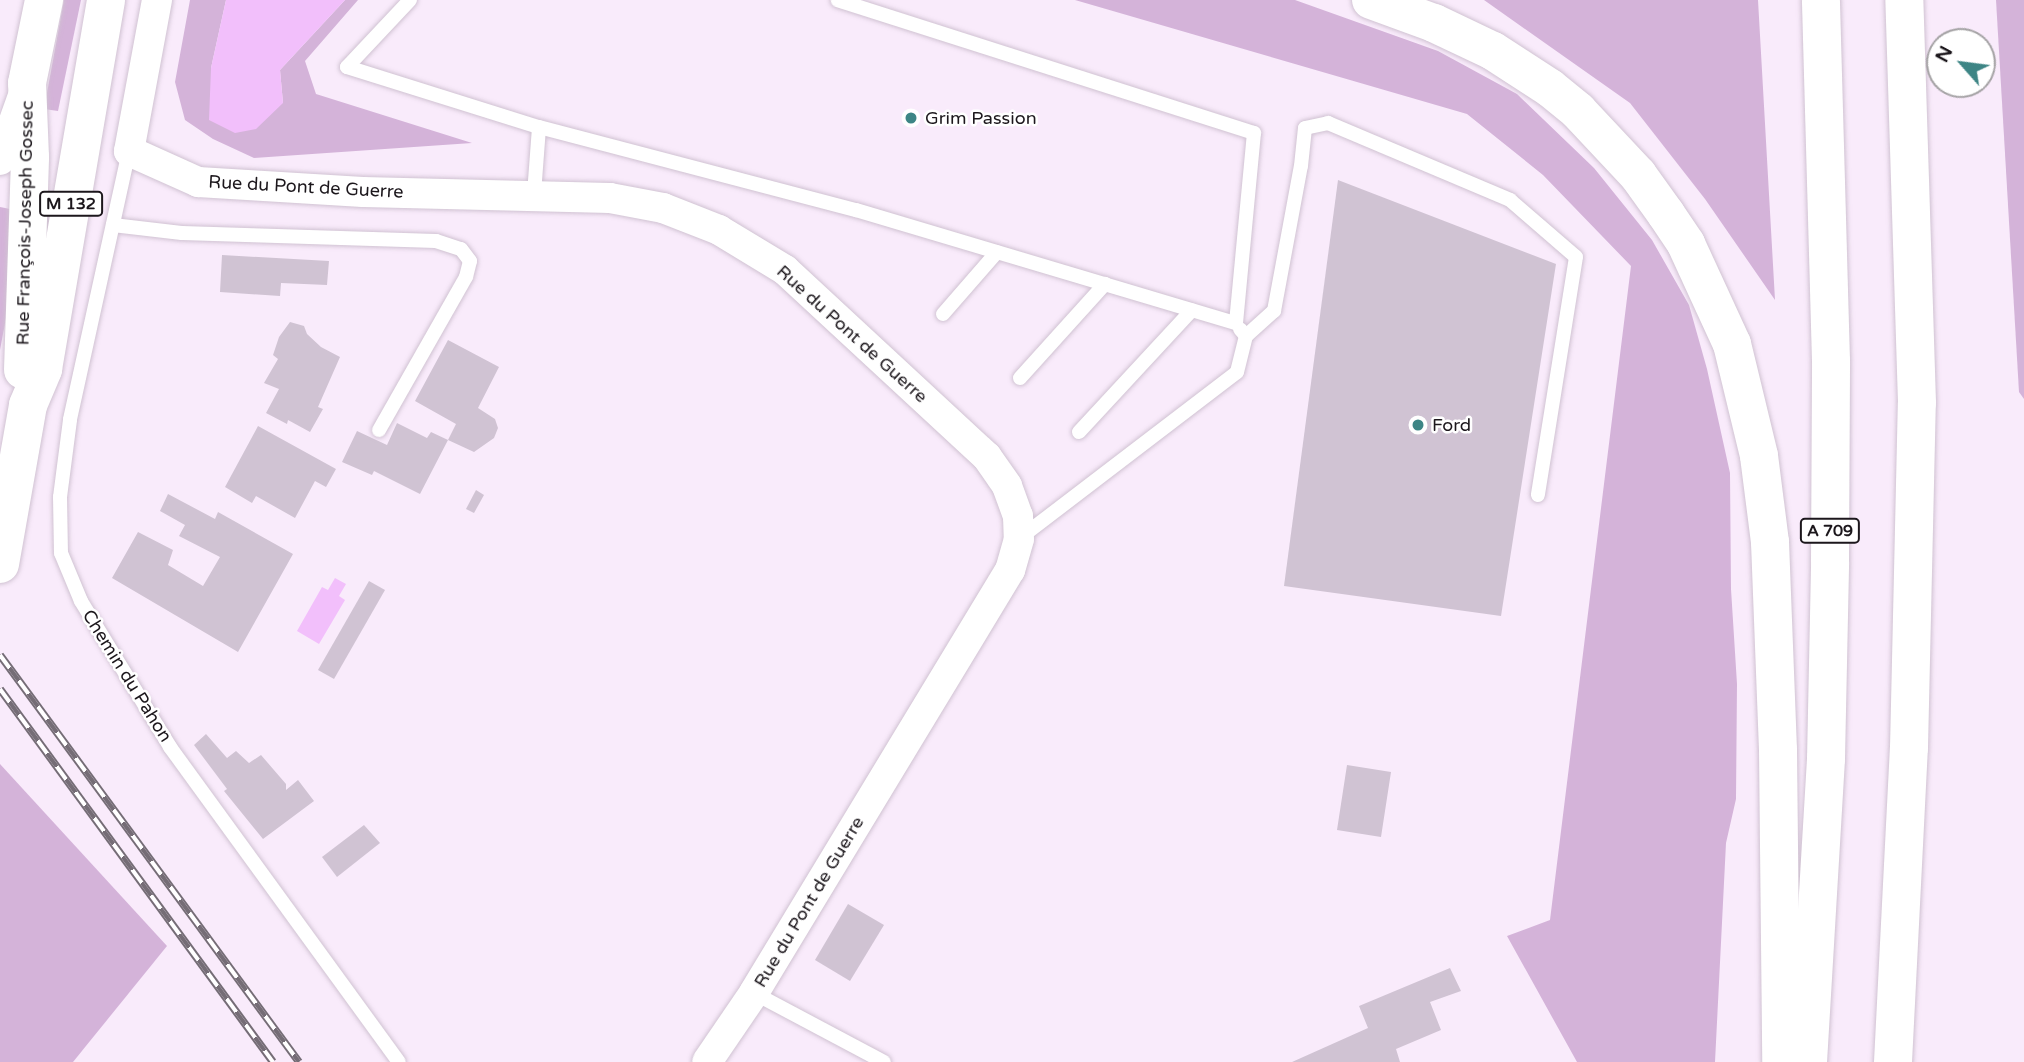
<!DOCTYPE html>
<html>
<head>
<meta charset="utf-8">
<style>
  body { margin:0 }
  #map { position:relative; width:2024px; height:1062px; overflow:hidden; background:#f9ebfb; font-family:"Varela Round",sans-serif }
  div>[style] { position:absolute }
  [style*='--x'] { left:calc(var(--x)*1px); top:calc(var(--y)*1px); width:calc(var(--w)*1px); rotate:calc(var(--a)*1deg) }
  .green>* { inset:0; background:#d4b3d9 }
  .water>* { inset:0; background:#f2bffb }
  .building>* { inset:0; background:#d0c3d3 }
  .roads { filter:drop-shadow(0 0 2px #d0c2d2) drop-shadow(0 0 2px #d0c2d2) }
  .lane>* { height:14px; margin:-7px; padding:0 7px; transform-origin:7px; border-radius:7px; background:#fff }
  .street>* { height:30px; margin:-15px; padding:0 15px; transform-origin:15px; border-radius:15px; background:#fff }
  .primary>* { height:38px; margin:-19px; padding:0 19px; transform-origin:19px; border-radius:19px; background:#fff }
  .highway>* { height:38px; margin:-19px; padding:0 19px; transform-origin:19px; border-radius:19px; background:#fff }
  .rail>* { height:8px; margin-top:-4px; transform-origin:0; background:repeating-linear-gradient(90deg,#fff 0 16px,#756d76 0 32px); box-sizing:border-box; border-block:2px solid #756d76 }
  .dots>* { width:19px; height:19px; translate:-50% -50%; box-sizing:border-box; border:4px solid #fff; border-radius:50% }
  span { translate:-50% -50%; white-space:nowrap; text-align:center; line-height:1.15; -webkit-text-stroke:5px #fff; paint-order:stroke }
  .shield-label span { padding:2px 5px; background:#fff; border:2px solid; border-radius:5px; -webkit-text-stroke-width:0 }
  .shield-label { font-size:16px; color:#1c171c; font-weight:700 }
  .poi-label { font-size:18px; color:#1c171c }
  .left { translate:0 -50%; text-align:left }
  .street-label { font-size:18px; color:#1c171c }
  .north { position:absolute; left:1926px; top:28px; width:70px; height:70px; box-sizing:border-box; background:#fff; border:2px solid #a4a2a4; border-radius:50%; rotate:298deg; font-size:19px; font-weight:700; line-height:28px; text-align:center; color:#1c171c }
  .north::after { content:''; display:block; margin:auto; width:24px; height:32px; background:#3d8585; clip-path:polygon(50% 0,100% 100%,50% 72%,0 100%) }
</style>
</head>
<body>
<div id="map">
  <div class="green">
    <div style="clip-path:polygon(64px 0,81px 0,58px 111px,44px 109px)"></div>
    <div style="clip-path:polygon(190px 0,226px 0,211px 68px,283px 103px,280px 70px,345px 0,358px 0,305px 61px,316px 94px,472px 143px,254px 158px,213px 139px,185px 120px,175px 82px)"></div>
    <div style="clip-path:polygon(1075px 0,1295px 0,1438px 51px,1517px 94px,1594px 168px,1652px 240px,1689px 305px,1707px 369px,1730px 473px,1731px 589px,1737px 684px,1736px 799px,1726px 843px,1715px 1062px,1577px 1062px,1507px 936px,1550px 920px,1631px 266px,1543px 175px,1467px 114px)"></div>
    <div style="clip-path:polygon(1484px 0,1758px 0,1775px 300px,1705px 199px,1630px 103px)"></div>
    <div style="clip-path:polygon(1996px 0,2024px 0,2024px 399px,2019px 392px)"></div>
    <div style="clip-path:polygon(0 207px,10px 209px,6px 318px,0 350px)"></div>
    <div style="clip-path:polygon(0 764px,167px 946px,73px 1062px,0 1062px)"></div>
  </div>
  <div class="water">
    <div style="clip-path:polygon(226px 0,345px 0,280px 70px,283px 103px,256px 129px,235px 133px,209px 120px,211px 68px)"></div>
    <div style="clip-path:polygon(335px 578px,346px 584px,339px 596px,345px 600px,319px 644px,297px 631px,322px 587px,328px 590px)"></div>
  </div>
  <div class="building">
    <div style="clip-path:polygon(1338px 180px,1556px 264px,1501px 616px,1284px 586px)"></div>
    <div style="clip-path:polygon(222px 255px,329px 261px,327px 285px,281px 283px,280px 296px,220px 292px)"></div>
    <div style="clip-path:polygon(290px 322px,304px 326px,307px 334px,321px 347px,340px 357px,318px 407px,323px 409px,310px 432px,288px 420px,287px 424px,266px 413px,279px 389px,264px 383px,278px 359px,273px 355px,279px 337px)"></div>
    <div style="clip-path:polygon(448px 340px,499px 367px,478px 408px,495px 419px,498px 428px,494px 438px,474px 452px,448px 440px,456px 424px,415px 401px)"></div>
    <div style="clip-path:polygon(397px 423px,427px 438px,431px 432px,448px 440px,420px 494px,374px 471px,372px 475px,342px 462px,357px 431px,387px 445px)"></div>
    <div style="clip-path:polygon(258px 426px,336px 469px,326px 487px,315px 481px,295px 518px,256px 496px,252px 503px,225px 487px)"></div>
    <div style="clip-path:polygon(476px 490px,484px 495px,474px 513px,466px 509px)"></div>
    <div style="clip-path:polygon(168px 494px,215px 519px,218px 512px,293px 554px,238px 652px,112px 578px,138px 532px,173px 550px,168px 565px,203px 586px,220px 557px,179px 536px,185px 525px,160px 511px)"></div>
    <div style="clip-path:polygon(369px 581px,385px 590px,334px 679px,318px 670px)"></div>
    <div style="clip-path:polygon(206px 734px,227px 758px,236px 751px,249px 763px,261px 755px,286px 784px,286px 790px,298px 780px,314px 801px,263px 839px,224px 791px,227px 789px,194px 745px)"></div>
    <div style="clip-path:polygon(1347px 765px,1391px 772px,1381px 837px,1337px 830px)"></div>
    <div style="clip-path:polygon(364px 825px,380px 843px,337px 877px,322px 857px)"></div>
    <div style="clip-path:polygon(848px 904px,884px 925px,850px 981px,815px 960px)"></div>
    <div style="clip-path:polygon(1450px 968px,1461px 991px,1430px 1002px,1441px 1030px,1396px 1049px,1400px 1062px,1292px 1062px,1368px 1028px,1359px 1006px)"></div>
  </div>
  <div class="roads">
    <div class="lane">
      <div style="--x:410;--y:0;--w:92;--a:133.2"></div>
      <div style="--x:347;--y:67;--w:201;--a:17.4"></div>
      <div style="--x:539;--y:127;--w:328;--a:14.7"></div>
      <div style="--x:856;--y:210;--w:396;--a:16.6"></div>
      <div style="--x:1236;--y:323;--w:191;--a:-84.6"></div>
      <div style="--x:1254;--y:133;--w:437;--a:-162.3"></div>
      <div style="--x:129;--y:151;--w:275;--a:102.4"></div>
      <div style="--x:70;--y:420;--w:78;--a:97.4"></div>
      <div style="--x:60;--y:497;--w:56;--a:89"></div>
      <div style="--x:61;--y:553;--w:52;--a:67.4"></div>
      <div style="--x:81;--y:601;--w:171;--a:58.6"></div>
      <div style="--x:170;--y:747;--w:389;--a:54"></div>
      <div style="--x:534;--y:194;--w:67;--a:-85.7"></div>
      <div style="--x:113;--y:225;--w:69;--a:6.6"></div>
      <div style="--x:182;--y:233;--w:254;--a:1.8"></div>
      <div style="--x:436;--y:241;--w:26;--a:18"></div>
      <div style="--x:461;--y:249;--w:15;--a:53"></div>
      <div style="--x:470;--y:261;--w:16;--a:104"></div>
      <div style="--x:466;--y:277;--w:176;--a:119.6"></div>
      <div style="--x:943;--y:314;--w:82;--a:-48.9"></div>
      <div style="--x:1246;--y:336;--w:38;--a:-42"></div>
      <div style="--x:1274;--y:311;--w:147;--a:-79.5"></div>
      <div style="--x:1301;--y:166;--w:38;--a:-84"></div>
      <div style="--x:1305;--y:128;--w:24;--a:-12"></div>
      <div style="--x:1328;--y:123;--w:198;--a:22.9"></div>
      <div style="--x:1510;--y:200;--w:87;--a:40.8"></div>
      <div style="--x:1576;--y:257;--w:241;--a:99.1"></div>
      <div style="--x:1020;--y:378;--w:127;--a:-47.9"></div>
      <div style="--x:1079;--y:432;--w:166;--a:-47.2"></div>
      <div style="--x:1020;--y:538;--w:273;--a:-37.4"></div>
      <div style="--x:1237;--y:372;--w:37;--a:-76"></div>
      <div style="--x:1246;--y:336;--w:9;--a:-131"></div>
      <div style="--x:754;--y:993;--w:147;--a:28"></div>
    </div>
    <div class="street">
      <div style="--x:157;--y:0;--w:154;--a:100.5"></div>
      <div style="--x:129;--y:151;--w:76;--a:24.2"></div>
      <div style="--x:198;--y:182;--w:165;--a:3.5"></div>
      <div style="--x:363;--y:192;--w:247;--a:1.4"></div>
      <div style="--x:610;--y:198;--w:54;--a:10.7"></div>
      <div style="--x:663;--y:208;--w:60;--a:21.4"></div>
      <div style="--x:719;--y:230;--w:77;--a:31.2"></div>
      <div style="--x:785;--y:270;--w:275;--a:42.8"></div>
      <div style="--x:987;--y:457;--w:35;--a:55"></div>
      <div style="--x:1007;--y:486;--w:32;--a:70"></div>
      <div style="--x:1018;--y:516;--w:23;--a:88"></div>
      <div style="--x:1019;--y:539;--w:32;--a:106"></div>
      <div style="--x:1010;--y:570;--w:494;--a:121.2"></div>
      <div style="--x:754;--y:993;--w:83;--a:124.3"></div>
      <div style="--x:0;--y:160;--w:71;--a:-70.3"></div>
    </div>
    <div class="primary">
      <div style="--x:23;--y:370;--w:213;--a:-88.1"></div>
      <div style="--x:30;--y:157;--w:74;--a:-92.3"></div>
      <div style="--x:27;--y:83;--w:85;--a:-78.4"></div>
      <div style="--x:0;--y:564;--w:161;--a:-80"></div>
      <div style="--x:28;--y:405;--w:39;--a:-67"></div>
      <div style="--x:43;--y:369;--w:374;--a:-80.3"></div>
    </div>
    <div class="highway">
      <div style="--x:1371;--y:0;--w:67;--a:20.1"></div>
      <div style="--x:1434;--y:23;--w:65;--a:25.4"></div>
      <div style="--x:1493;--y:51;--w:68;--a:33"></div>
      <div style="--x:1550;--y:88;--w:36;--a:39"></div>
      <div style="--x:1578;--y:111;--w:88;--a:46.8"></div>
      <div style="--x:1638;--y:175;--w:48;--a:54.3"></div>
      <div style="--x:1666;--y:214;--w:36;--a:56"></div>
      <div style="--x:1686;--y:244;--w:110;--a:65.3"></div>
      <div style="--x:1732;--y:344;--w:115;--a:76.4"></div>
      <div style="--x:1759;--y:456;--w:87;--a:82.7"></div>
      <div style="--x:1770;--y:542;--w:208;--a:87.8"></div>
      <div style="--x:1778;--y:750;--w:312;--a:89.4"></div>
      <div style="--x:1808;--y:1062;--w:304;--a:-86.6"></div>
      <div style="--x:1826;--y:759;--w:197;--a:-88.8"></div>
      <div style="--x:1830;--y:562;--w:201;--a:-89.7"></div>
      <div style="--x:1831;--y:361;--w:361;--a:-91.6"></div>
      <div style="--x:1893;--y:1062;--w:314;--a:-87.1"></div>
      <div style="--x:1909;--y:748;--w:345;--a:-88.7"></div>
      <div style="--x:1917;--y:403;--w:403;--a:-91.8"></div>
    </div>
  </div>
  <div class="rail">
    <div style="--x:0;--y:655;--w:505;--a:53.7"></div>
    <div style="--x:0;--y:689;--w:462;--a:53.8"></div>
  </div>
  <div class="dots">
    <div style="left:911px;top:118px;background:#3d8585"></div>
    <div style="left:1418px;top:425px;background:#3d8585"></div>
  </div>
  <div class="shield-label">
    <span style="left:71px;top:204px">M 132</span>
    <span style="left:1830px;top:531px">A 709</span>
  </div>
  <div class="poi-label">
    <span class="left" style="left:925px;top:118px">Grim Passion</span>
    <span class="left" style="left:1432px;top:425px">Ford</span>
  </div>
  <div class="street-label">
    <span style="left:306px;top:187px;rotate:3deg">Rue du Pont de Guerre</span>
    <span style="left:25px;top:223px;rotate:-89deg">Rue François-Joseph Gossec</span>
    <span style="left:852px;top:334px;rotate:42deg">Rue du Pont de Guerre</span>
    <span style="left:127px;top:676px;rotate:58deg">Chemin du Pahon</span>
    <span style="left:809px;top:902px;rotate:-59deg">Rue du Pont de Guerre</span>
  </div>
  <div class="north">N</div>
</div>
</body>
</html>
